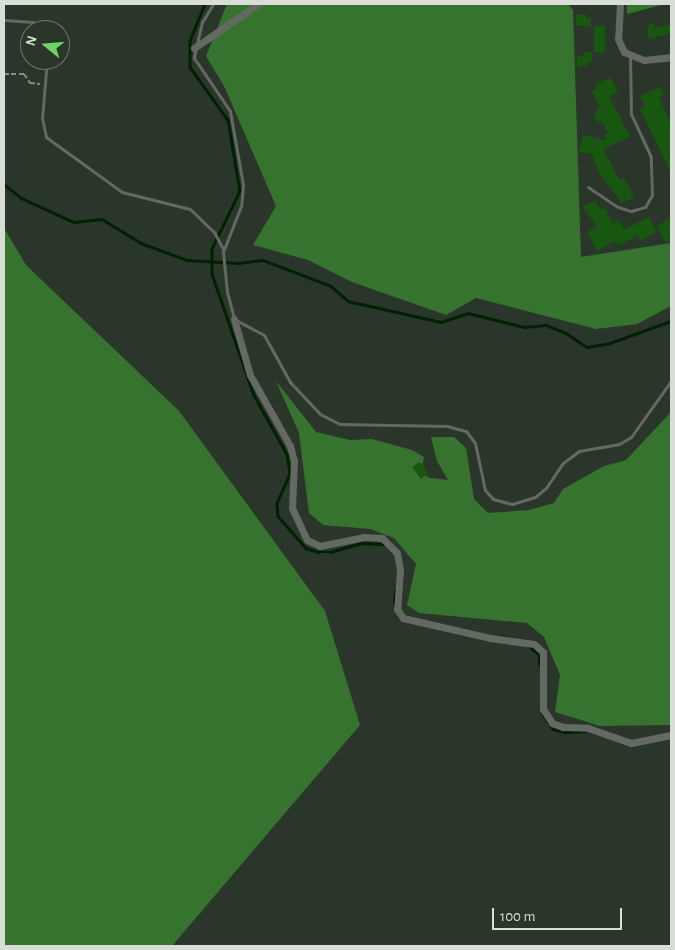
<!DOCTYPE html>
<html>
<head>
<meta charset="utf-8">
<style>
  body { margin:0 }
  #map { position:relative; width:675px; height:950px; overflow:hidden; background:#2b362a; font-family:"Alegreya Sans",sans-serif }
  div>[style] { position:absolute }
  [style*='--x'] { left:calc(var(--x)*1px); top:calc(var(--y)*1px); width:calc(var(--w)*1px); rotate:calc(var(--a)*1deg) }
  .forest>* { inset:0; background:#36732e }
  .stream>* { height:2.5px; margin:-1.25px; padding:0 1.25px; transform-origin:1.25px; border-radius:1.25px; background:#012000 }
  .building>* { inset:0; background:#185710 }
  .path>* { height:2px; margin-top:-1px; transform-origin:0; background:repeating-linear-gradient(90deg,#868f85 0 5px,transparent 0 7.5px) }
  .service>* { height:3px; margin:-1.5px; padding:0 1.5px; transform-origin:1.5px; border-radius:1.5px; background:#646963 }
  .minor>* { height:7px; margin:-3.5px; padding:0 3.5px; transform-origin:3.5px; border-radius:3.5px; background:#646963 }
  span { translate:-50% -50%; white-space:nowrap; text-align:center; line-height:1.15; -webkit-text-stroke:4px #2b362a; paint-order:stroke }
  .frame { position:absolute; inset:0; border:5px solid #d8ded7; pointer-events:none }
  .north { position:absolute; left:20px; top:20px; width:50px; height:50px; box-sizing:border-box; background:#2b362a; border:1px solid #70796f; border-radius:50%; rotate:287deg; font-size:14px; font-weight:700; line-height:20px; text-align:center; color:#d8ded7 }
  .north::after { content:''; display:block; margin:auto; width:18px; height:22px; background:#6dd361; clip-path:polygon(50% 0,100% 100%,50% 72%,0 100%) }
  .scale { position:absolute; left:492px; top:908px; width:130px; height:22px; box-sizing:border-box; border:2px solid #d8ded7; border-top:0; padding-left:6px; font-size:15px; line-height:18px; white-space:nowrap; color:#d8ded7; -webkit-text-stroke:4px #2b362a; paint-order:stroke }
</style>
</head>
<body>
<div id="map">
  <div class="forest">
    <div style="clip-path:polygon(227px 4px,568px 4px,573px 10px,581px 257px,671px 243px,671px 306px,637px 324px,596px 329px,476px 298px,446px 315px,352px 282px,308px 260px,253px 245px,276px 206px,224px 86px,206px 56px)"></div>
    <div style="clip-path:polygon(627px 4px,665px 4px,627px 14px)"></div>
    <div style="clip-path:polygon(4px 228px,26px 265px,179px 411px,325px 611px,360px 725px,172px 946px,4px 946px)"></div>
    <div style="clip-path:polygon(276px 381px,316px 432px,350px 440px,372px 439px,412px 450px,424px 457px,421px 473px,430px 478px,448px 480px,437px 461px,431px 437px,454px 437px,466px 448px,474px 499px,488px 513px,529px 510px,554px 503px,563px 489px,604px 466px,626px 460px,671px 412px,671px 725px,600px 726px,555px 712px,560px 675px,544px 637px,527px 623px,419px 613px,407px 605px,416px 564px,394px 538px,370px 529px,323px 525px,309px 513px,299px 433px)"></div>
  </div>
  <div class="stream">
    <div style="--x:205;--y:4;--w:40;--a:112"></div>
    <div style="--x:190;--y:41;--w:26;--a:90"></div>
    <div style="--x:190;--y:67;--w:65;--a:54.4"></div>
    <div style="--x:228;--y:120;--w:72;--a:80.4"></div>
    <div style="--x:240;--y:191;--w:64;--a:115.8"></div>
    <div style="--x:212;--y:249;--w:25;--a:90"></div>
    <div style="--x:212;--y:274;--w:128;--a:70.9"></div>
    <div style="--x:254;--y:395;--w:68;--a:60.8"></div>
    <div style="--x:287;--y:454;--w:20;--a:81"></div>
    <div style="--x:290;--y:474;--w:32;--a:114"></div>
    <div style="--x:277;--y:503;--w:13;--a:86"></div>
    <div style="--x:278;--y:516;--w:43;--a:48.8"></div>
    <div style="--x:306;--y:548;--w:13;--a:18"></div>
    <div style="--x:318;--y:552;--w:12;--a:0"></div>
    <div style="--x:330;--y:552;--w:33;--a:-16"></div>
    <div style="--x:362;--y:543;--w:22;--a:3"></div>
    <div style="--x:4;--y:184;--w:22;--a:39"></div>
    <div style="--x:21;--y:198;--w:58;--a:24.4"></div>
    <div style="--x:74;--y:222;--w:28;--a:-6"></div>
    <div style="--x:102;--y:219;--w:46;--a:31.6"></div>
    <div style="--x:141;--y:243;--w:49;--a:20.3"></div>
    <div style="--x:187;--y:260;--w:51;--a:3.4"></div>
    <div style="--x:238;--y:263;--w:25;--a:-7"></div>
    <div style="--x:263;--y:260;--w:73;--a:20.9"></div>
    <div style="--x:331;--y:286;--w:23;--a:41"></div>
    <div style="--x:348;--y:301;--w:95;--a:12.7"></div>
    <div style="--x:441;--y:322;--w:28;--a:-18"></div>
    <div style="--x:468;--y:313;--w:58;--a:14"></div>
    <div style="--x:524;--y:327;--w:22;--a:-5"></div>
    <div style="--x:546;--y:325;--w:22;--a:22"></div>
    <div style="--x:566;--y:333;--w:25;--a:34"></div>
    <div style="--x:587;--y:347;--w:20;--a:-9"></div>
    <div style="--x:607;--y:344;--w:68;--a:-19.8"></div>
    <div style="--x:394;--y:603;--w:12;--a:-85"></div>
    <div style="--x:529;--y:646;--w:13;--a:39"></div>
    <div style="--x:539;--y:654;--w:11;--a:85"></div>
    <div style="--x:542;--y:713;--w:19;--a:55"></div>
    <div style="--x:553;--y:729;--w:12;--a:14"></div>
    <div style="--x:565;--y:732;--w:20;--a:-3"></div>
  </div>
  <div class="building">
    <div style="clip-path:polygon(576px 14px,586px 14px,586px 18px,591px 18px,591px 28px,576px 25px)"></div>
    <div style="clip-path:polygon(654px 23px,655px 28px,671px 24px,671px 33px,649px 39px,647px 25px)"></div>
    <div style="clip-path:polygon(594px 26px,605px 26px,605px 52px,594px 52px)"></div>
    <div style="clip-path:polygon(584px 52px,592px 52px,592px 62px,587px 62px,587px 66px,577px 66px,577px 56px,584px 56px)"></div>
    <div style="clip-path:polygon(610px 77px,618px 92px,609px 97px,630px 136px,603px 150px,620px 180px,624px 178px,634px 197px,622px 203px,598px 171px,592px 154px,579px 152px,583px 135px,607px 141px,604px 135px,608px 132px,602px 121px,597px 123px,594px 115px,600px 107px,592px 91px,597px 89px,595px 85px)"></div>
    <div style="clip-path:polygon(660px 87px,664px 95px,659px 98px,671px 123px,671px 173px,640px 109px,645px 106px,640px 96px)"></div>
    <div style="clip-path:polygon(595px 201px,601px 210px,605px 208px,613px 224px,619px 220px,624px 229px,649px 217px,657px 232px,640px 241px,637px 235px,618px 246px,615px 241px,597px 251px,587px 232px,597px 227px,583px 207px)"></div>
    <div style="clip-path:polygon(671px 217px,671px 239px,666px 242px,657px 226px)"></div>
    <div style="clip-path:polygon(420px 462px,428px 473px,421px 479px,412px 467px)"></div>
  </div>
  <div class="path">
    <div style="--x:4;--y:74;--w:20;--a:0"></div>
    <div style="--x:24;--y:74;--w:11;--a:56"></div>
    <div style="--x:30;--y:83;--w:10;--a:6"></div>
  </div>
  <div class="service">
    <div style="--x:213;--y:4;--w:21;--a:121"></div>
    <div style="--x:202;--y:22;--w:37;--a:103"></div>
    <div style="--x:194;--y:58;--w:64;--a:55.8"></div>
    <div style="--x:230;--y:111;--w:75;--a:80"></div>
    <div style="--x:243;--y:185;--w:21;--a:95"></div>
    <div style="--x:241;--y:206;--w:49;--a:111.4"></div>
    <div style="--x:223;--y:252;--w:40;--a:84.3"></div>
    <div style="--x:227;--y:292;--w:28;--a:75"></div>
    <div style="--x:234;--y:319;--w:34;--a:28"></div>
    <div style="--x:264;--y:335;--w:54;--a:61"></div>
    <div style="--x:290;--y:382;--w:44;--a:46.8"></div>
    <div style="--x:320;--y:414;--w:22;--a:27"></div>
    <div style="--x:340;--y:424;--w:107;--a:1.1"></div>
    <div style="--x:447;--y:426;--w:20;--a:15"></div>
    <div style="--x:466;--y:431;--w:15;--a:53"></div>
    <div style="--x:475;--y:443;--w:48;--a:78"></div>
    <div style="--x:485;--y:490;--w:12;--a:48"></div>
    <div style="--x:493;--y:499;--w:20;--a:15"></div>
    <div style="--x:512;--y:504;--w:24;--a:-17"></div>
    <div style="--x:535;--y:497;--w:14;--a:-39"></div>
    <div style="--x:546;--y:488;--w:30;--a:-56"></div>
    <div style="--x:563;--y:463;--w:20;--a:-37"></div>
    <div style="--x:579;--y:451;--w:41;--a:-9.9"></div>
    <div style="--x:619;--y:444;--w:14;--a:-30"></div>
    <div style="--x:631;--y:437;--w:69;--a:-54.5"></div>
    <div style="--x:4;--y:20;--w:29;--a:4"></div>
    <div style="--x:33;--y:22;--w:14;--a:36"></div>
    <div style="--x:47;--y:60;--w:58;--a:94.9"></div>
    <div style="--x:42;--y:118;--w:19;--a:78"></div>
    <div style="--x:46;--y:137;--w:94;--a:35.9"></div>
    <div style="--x:122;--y:192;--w:70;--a:14"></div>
    <div style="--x:190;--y:209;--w:33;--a:44"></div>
    <div style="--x:214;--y:232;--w:19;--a:62"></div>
    <div style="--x:588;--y:187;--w:36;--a:34"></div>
    <div style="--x:618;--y:207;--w:14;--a:17"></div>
    <div style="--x:631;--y:211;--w:15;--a:-16"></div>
    <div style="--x:645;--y:207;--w:14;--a:-60"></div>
    <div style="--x:652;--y:195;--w:38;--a:-92"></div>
    <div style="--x:651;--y:157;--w:47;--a:-114.9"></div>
    <div style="--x:631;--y:114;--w:57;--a:-91"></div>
  </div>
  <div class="minor">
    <div style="--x:620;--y:4;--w:35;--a:93"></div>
    <div style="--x:618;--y:39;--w:14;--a:65"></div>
    <div style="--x:624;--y:52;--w:22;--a:22"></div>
    <div style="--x:644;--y:60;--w:27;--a:-6"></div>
    <div style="--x:194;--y:48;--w:78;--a:-34.5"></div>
    <div style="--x:234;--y:319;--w:58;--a:74.1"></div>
    <div style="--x:250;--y:375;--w:81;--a:60.6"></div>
    <div style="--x:290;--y:446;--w:16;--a:75"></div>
    <div style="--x:294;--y:461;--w:47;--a:92.4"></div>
    <div style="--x:292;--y:508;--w:35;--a:65"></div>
    <div style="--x:307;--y:540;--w:14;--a:25"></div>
    <div style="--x:320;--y:546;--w:45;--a:-11.6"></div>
    <div style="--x:364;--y:537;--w:18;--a:3"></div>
    <div style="--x:382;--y:538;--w:21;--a:45"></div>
    <div style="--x:397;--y:553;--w:17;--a:80"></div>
    <div style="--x:400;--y:570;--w:39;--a:94"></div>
    <div style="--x:397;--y:609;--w:11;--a:56"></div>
    <div style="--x:403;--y:618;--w:89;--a:12.9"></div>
    <div style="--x:490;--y:638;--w:44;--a:7.8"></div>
    <div style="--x:534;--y:644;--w:12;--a:42"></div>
    <div style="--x:543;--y:652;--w:57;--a:90"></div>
    <div style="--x:543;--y:709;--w:17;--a:57"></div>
    <div style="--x:552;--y:723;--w:12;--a:20"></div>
    <div style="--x:563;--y:727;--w:25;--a:2"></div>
    <div style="--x:588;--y:728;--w:46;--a:19.2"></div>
    <div style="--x:631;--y:743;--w:41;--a:-11.3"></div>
  </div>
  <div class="frame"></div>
  <div class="north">N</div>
  <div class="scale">100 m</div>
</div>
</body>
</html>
